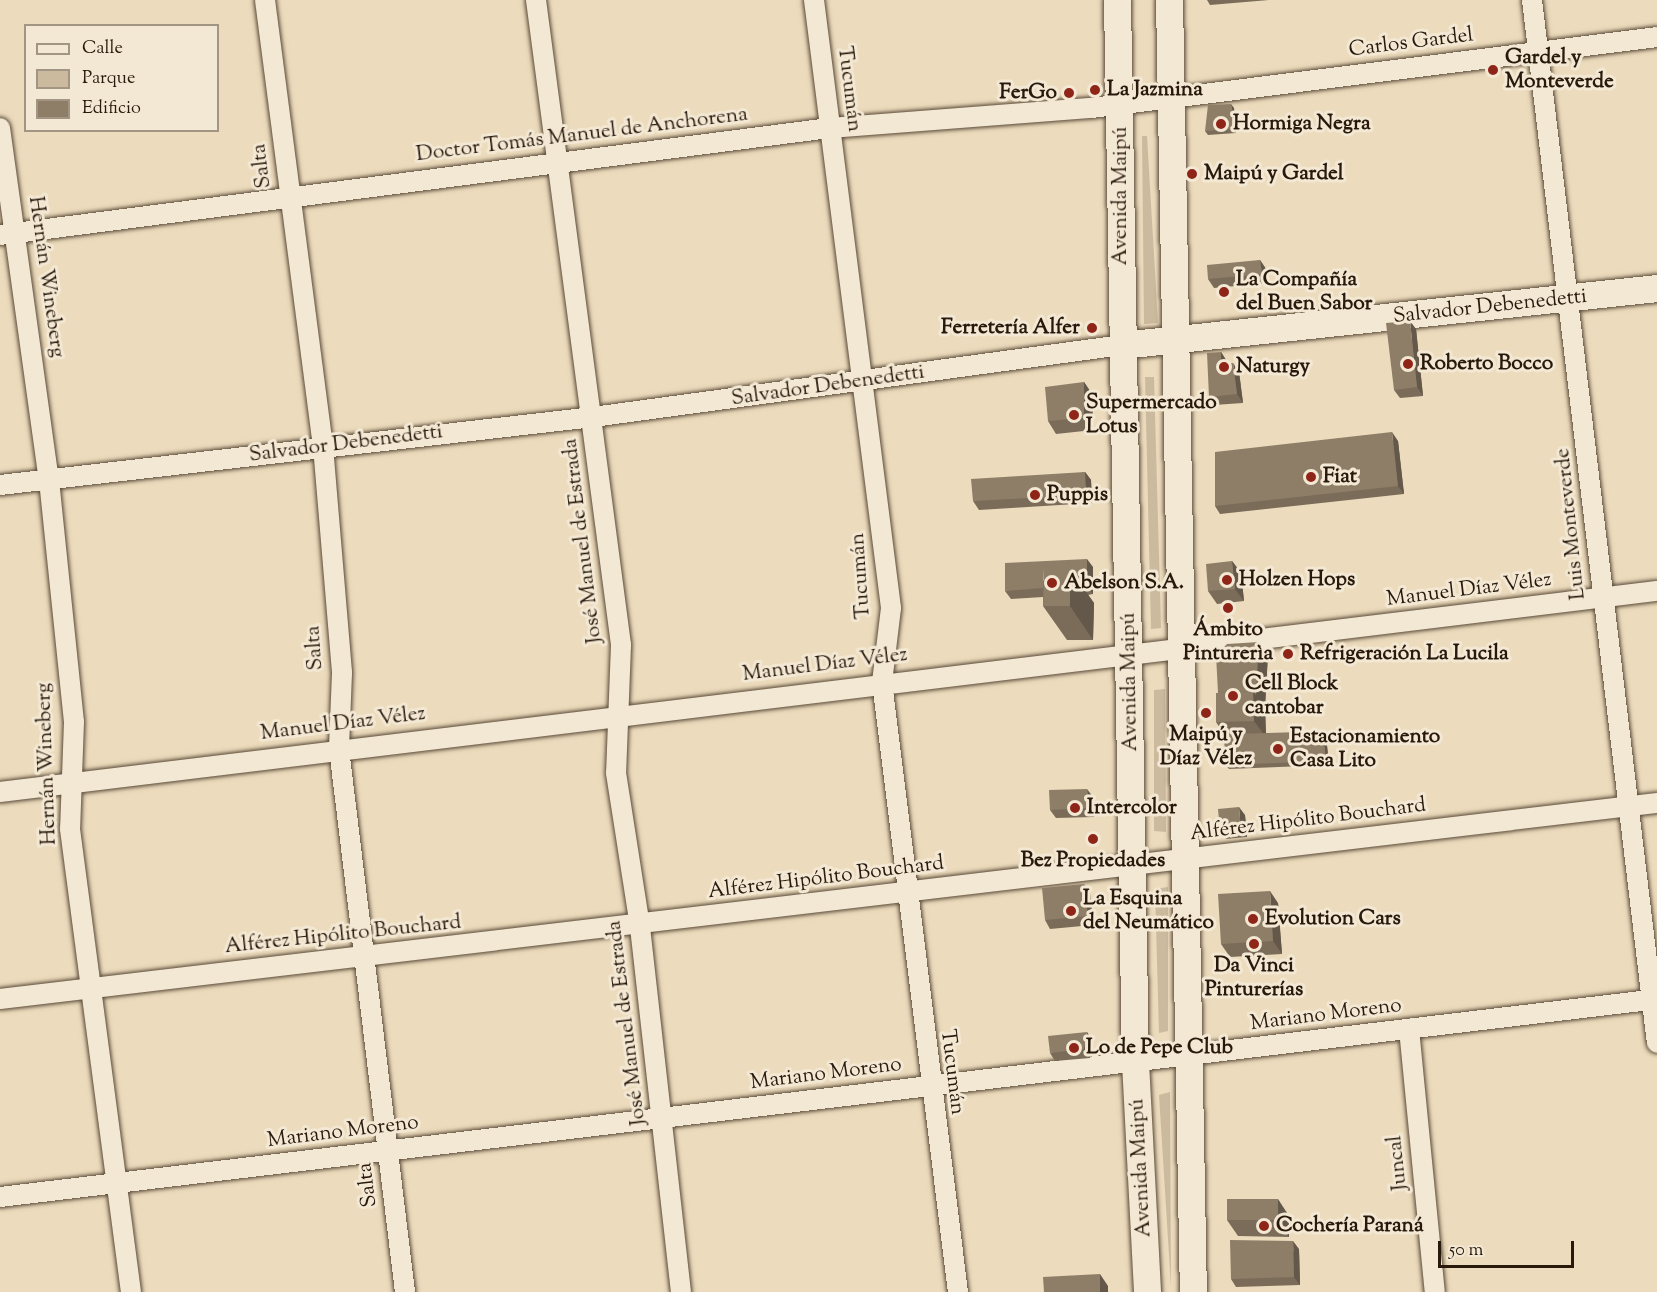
<!DOCTYPE html>
<html>
<head>
<meta charset="utf-8">
<style>
  body { margin:0 }
  #map { position:relative; width:1657px; height:1292px; overflow:hidden; background:#ecdbbc; font-family:"Sorts Mill Goudy",serif }
  div>[style] { position:absolute }
  [style*='--x'] { left:calc(var(--x)*1px); top:calc(var(--y)*1px); width:calc(var(--w)*1px); rotate:calc(var(--a)*1deg) }
  .green>* { inset:0; background:#cbba9e }
  .roads { filter:drop-shadow(0 0 2px #594a38) drop-shadow(0 0 2px #594a38) }
  .street>* { height:20px; margin:-10px; padding:0 10px; transform-origin:10px; border-radius:10px; background:#f3e8d3 }
  .secondary>* { height:27px; margin:-13.5px; padding:0 13.5px; transform-origin:13.5px; border-radius:13.5px; background:#f3e8d3 }
  .wall>* { inset:0; background:#7a6c59 }
  .shaded-wall>* { inset:0; background:#635849 }
  .building>* { inset:0; background:#8e7e68 }
  .dots>* { width:16px; height:16px; translate:-50% -50%; box-sizing:border-box; border:3px solid #f3e8d3; border-radius:50% }
  span { translate:-50% -50%; white-space:nowrap; text-align:center; line-height:1.15; -webkit-text-stroke:6px #f3e8d3; paint-order:stroke }
  .street-label { font-size:21px; color:#28190c }
  .poi-label { font-size:21px; color:#28190c; font-weight:700 }
  .left { translate:0 -50%; text-align:left }
  .right { translate:-100% -50%; text-align:right }
  .legend { position:absolute; left:24px; top:24px; width:195px; height:108px; box-sizing:border-box; background:#f3e8d3; border:2px solid #a29583; margin:0; padding:8px 10px; list-style:none; font-size:18px; color:#28190c }
  .legend li { display:flex; align-items:center; gap:12px; height:30px }
  .legend b { width:30px; border:2px solid #a29583 }
  .scale { position:absolute; left:1438px; top:1241px; width:136px; height:27px; box-sizing:border-box; border:3px solid #28190c; border-top:0; padding-left:8px; font-size:18px; line-height:21px; white-space:nowrap; color:#28190c; -webkit-text-stroke:4px #f3e8d3; paint-order:stroke }
</style>
</head>
<body>
<div id="map">
  <div class="green">
    <div style="clip-path:polygon(1142px 136px,1147px 136px,1158px 323px,1144px 324px)"></div>
    <div style="clip-path:polygon(1145px 377px,1154px 377px,1161px 628px,1151px 629px)"></div>
    <div style="clip-path:polygon(1165px 689px,1166px 832px,1154px 831px,1154px 690px)"></div>
    <div style="clip-path:polygon(1168px 887px,1168px 1031px,1159px 1033px,1155px 889px)"></div>
    <div style="clip-path:polygon(1170px 1092px,1170px 1093px,1171px 1287px,1159px 1095px)"></div>
  </div>
  <div class="roads">
    <div class="street">
      <div style="--x:265;--y:0;--w:450;--a:82.6"></div>
      <div style="--x:323;--y:446;--w:228;--a:85.2"></div>
      <div style="--x:342;--y:673;--w:76;--a:92.3"></div>
      <div style="--x:339;--y:749;--w:547;--a:83.07"></div>
      <div style="--x:536;--y:0;--w:651;--a:82.49"></div>
      <div style="--x:621;--y:645;--w:128;--a:92.2"></div>
      <div style="--x:616;--y:773;--w:156;--a:81.1"></div>
      <div style="--x:640;--y:927;--w:367;--a:83.6"></div>
      <div style="--x:814;--y:0;--w:613;--a:82.78"></div>
      <div style="--x:891;--y:608;--w:75;--a:96.9"></div>
      <div style="--x:882;--y:682;--w:615;--a:82.9"></div>
      <div style="--x:1532;--y:0;--w:1050;--a:83.17"></div>
      <div style="--x:0;--y:128;--w:355;--a:82.1"></div>
      <div style="--x:49;--y:480;--w:243;--a:84.1"></div>
      <div style="--x:74;--y:722;--w:107;--a:92.1"></div>
      <div style="--x:70;--y:829;--w:467;--a:82.5"></div>
      <div style="--x:0;--y:235;--w:837;--a:-7.35"></div>
      <div style="--x:830;--y:128;--w:263;--a:-4.4"></div>
      <div style="--x:1092;--y:108;--w:569;--a:-7.16"></div>
      <div style="--x:0;--y:485;--w:597;--a:-6.54"></div>
      <div style="--x:593;--y:417;--w:534;--a:-7.75"></div>
      <div style="--x:0;--y:792;--w:1669;--a:-6.92"></div>
      <div style="--x:0;--y:999;--w:1669;--a:-6.75"></div>
      <div style="--x:1409;--y:1029;--w:264;--a:84.4"></div>
      <div style="--x:0;--y:1197;--w:1669;--a:-6.81"></div>
    </div>
    <div class="secondary">
      <div style="--x:1117;--y:0;--w:1062;--a:89.03"></div>
      <div style="--x:1135;--y:1062;--w:230;--a:87"></div>
      <div style="--x:1169;--y:0;--w:1292;--a:88.94"></div>
      <div style="--x:1122;--y:345;--w:538;--a:-6.08"></div>
    </div>
  </div>
  <div class="wall">
    <div style="clip-path:polygon(1207px 0,1269px 0,1210px 5px)"></div>
    <div style="clip-path:polygon(1234px 108px,1236px 133px,1208px 135px,1205px 131px)"></div>
    <div style="clip-path:polygon(1260px 260px,1266px 269px,1268px 283px,1214px 288px,1208px 279px)"></div>
    <div style="clip-path:polygon(1416px 329px,1423px 396px,1400px 398px,1394px 390px)"></div>
    <div style="clip-path:polygon(1221px 352px,1226px 360px,1227px 364px,1239px 372px,1243px 403px,1214px 405px,1209px 397px)"></div>
    <div style="clip-path:polygon(1084px 382px,1092px 394px,1093px 430px,1056px 434px,1048px 421px)"></div>
    <div style="clip-path:polygon(1398px 441px,1404px 494px,1220px 514px,1215px 506px)"></div>
    <div style="clip-path:polygon(1085px 472px,1091px 480px,1092px 503px,979px 510px,973px 501px)"></div>
    <div style="clip-path:polygon(1232px 561px,1241px 573px,1244px 601px,1217px 604px,1208px 591px)"></div>
    <div style="clip-path:polygon(1093px 567px,1093px 594px,1088px 595px,1094px 603px,1093px 640px,1067px 640px,1043px 606px,1043px 597px,1011px 599px,1005px 591px)"></div>
    <div style="clip-path:polygon(1268px 654px,1265px 707px,1266px 733px,1323px 732px,1326px 736px,1329px 765px,1229px 769px,1226px 765px,1224px 734px,1216px 722px,1218px 693px)"></div>
    <div style="clip-path:polygon(1093px 797px,1094px 817px,1056px 818px,1050px 810px)"></div>
    <div style="clip-path:polygon(1245px 815px,1247px 837px,1226px 839px,1220px 831px)"></div>
    <div style="clip-path:polygon(1090px 892px,1093px 925px,1050px 929px,1045px 920px)"></div>
    <div style="clip-path:polygon(1278px 903px,1282px 954px,1230px 957px,1221px 944px)"></div>
    <div style="clip-path:polygon(1093px 1041px,1090px 1058px,1055px 1061px,1050px 1053px)"></div>
    <div style="clip-path:polygon(1289px 1216px,1289px 1237px,1238px 1236px,1227px 1220px)"></div>
    <div style="clip-path:polygon(1299px 1249px,1300px 1285px,1236px 1287px,1231px 1279px)"></div>
  </div>
  <div class="shaded-wall">
    <div style="clip-path:polygon(1231px 104px,1234px 108px,1236px 133px,1233px 129px)"></div>
    <div style="clip-path:polygon(1260px 260px,1266px 269px,1268px 283px,1262px 274px)"></div>
    <div style="clip-path:polygon(1410px 321px,1416px 329px,1423px 396px,1417px 387px)"></div>
    <div style="clip-path:polygon(1221px 352px,1226px 360px,1227px 372px,1221px 364px)"></div>
    <div style="clip-path:polygon(1233px 363px,1239px 372px,1243px 403px,1237px 394px)"></div>
    <div style="clip-path:polygon(1084px 382px,1092px 394px,1093px 430px,1084px 418px)"></div>
    <div style="clip-path:polygon(1392px 432px,1398px 441px,1404px 494px,1398px 486px)"></div>
    <div style="clip-path:polygon(1085px 472px,1091px 480px,1092px 503px,1086px 495px)"></div>
    <div style="clip-path:polygon(1087px 559px,1093px 567px,1093px 594px,1087px 586px)"></div>
    <div style="clip-path:polygon(1232px 561px,1241px 573px,1244px 601px,1235px 589px)"></div>
    <div style="clip-path:polygon(1070px 569px,1094px 603px,1093px 640px,1070px 606px)"></div>
    <div style="clip-path:polygon(1259px 642px,1268px 654px,1265px 707px,1266px 737px,1254px 721px,1253px 691px)"></div>
    <div style="clip-path:polygon(1323px 732px,1326px 736px,1329px 765px,1326px 761px)"></div>
    <div style="clip-path:polygon(1087px 789px,1093px 797px,1094px 817px,1088px 808px)"></div>
    <div style="clip-path:polygon(1239px 807px,1245px 815px,1247px 837px,1241px 829px)"></div>
    <div style="clip-path:polygon(1084px 884px,1090px 892px,1093px 925px,1088px 916px)"></div>
    <div style="clip-path:polygon(1270px 891px,1278px 903px,1282px 954px,1273px 941px)"></div>
    <div style="clip-path:polygon(1087px 1032px,1093px 1041px,1090px 1058px,1084px 1049px)"></div>
    <div style="clip-path:polygon(1278px 1199px,1289px 1216px,1289px 1237px,1278px 1220px)"></div>
    <div style="clip-path:polygon(1293px 1241px,1299px 1249px,1300px 1285px,1294px 1277px)"></div>
    <div style="clip-path:polygon(1100px 1274px,1108px 1286px,1108px 1292px,1100px 1292px)"></div>
  </div>
  <div class="building">
    <div style="clip-path:polygon(1231px 104px,1233px 129px,1205px 131px,1208px 105px)"></div>
    <div style="clip-path:polygon(1260px 260px,1262px 274px,1208px 279px,1207px 265px)"></div>
    <div style="clip-path:polygon(1410px 321px,1417px 387px,1394px 390px,1386px 323px)"></div>
    <div style="clip-path:polygon(1221px 352px,1221px 364px,1233px 363px,1237px 394px,1209px 397px,1207px 353px)"></div>
    <div style="clip-path:polygon(1084px 382px,1084px 418px,1048px 421px,1045px 387px)"></div>
    <div style="clip-path:polygon(1392px 432px,1398px 486px,1215px 506px,1215px 452px)"></div>
    <div style="clip-path:polygon(1085px 472px,1086px 495px,973px 501px,971px 479px)"></div>
    <div style="clip-path:polygon(1087px 559px,1087px 586px,1082px 586px,1070px 569px,1044px 569px,1043px 588px,1005px 591px,1005px 563px)"></div>
    <div style="clip-path:polygon(1232px 561px,1235px 589px,1208px 591px,1206px 564px)"></div>
    <div style="clip-path:polygon(1044px 569px,1070px 569px,1070px 606px,1043px 606px)"></div>
    <div style="clip-path:polygon(1259px 642px,1256px 695px,1253px 691px,1218px 693px,1216px 655px,1227px 644px)"></div>
    <div style="clip-path:polygon(1253px 691px,1254px 721px,1216px 722px,1216px 693px)"></div>
    <div style="clip-path:polygon(1323px 732px,1326px 761px,1226px 765px,1224px 734px)"></div>
    <div style="clip-path:polygon(1087px 789px,1088px 808px,1050px 810px,1049px 790px)"></div>
    <div style="clip-path:polygon(1239px 807px,1241px 829px,1220px 831px,1218px 809px)"></div>
    <div style="clip-path:polygon(1084px 884px,1088px 916px,1045px 920px,1042px 888px)"></div>
    <div style="clip-path:polygon(1270px 891px,1273px 941px,1221px 944px,1218px 894px)"></div>
    <div style="clip-path:polygon(1087px 1032px,1084px 1049px,1050px 1053px,1048px 1036px)"></div>
    <div style="clip-path:polygon(1227px 1199px,1278px 1199px,1278px 1220px,1227px 1220px)"></div>
    <div style="clip-path:polygon(1230px 1240px,1293px 1241px,1294px 1277px,1231px 1279px)"></div>
    <div style="clip-path:polygon(1100px 1274px,1100px 1292px,1044px 1292px,1043px 1277px)"></div>
  </div>
  <div class="dots">
    <div style="left:1493px;top:70px;background:#8f2418"></div>
    <div style="left:1095px;top:90px;background:#8f2418"></div>
    <div style="left:1069px;top:93px;background:#8f2418"></div>
    <div style="left:1221px;top:124px;background:#8f2418"></div>
    <div style="left:1192px;top:174px;background:#8f2418"></div>
    <div style="left:1224px;top:292px;background:#8f2418"></div>
    <div style="left:1092px;top:328px;background:#8f2418"></div>
    <div style="left:1408px;top:364px;background:#8f2418"></div>
    <div style="left:1224px;top:367px;background:#8f2418"></div>
    <div style="left:1074px;top:415px;background:#8f2418"></div>
    <div style="left:1311px;top:477px;background:#8f2418"></div>
    <div style="left:1035px;top:495px;background:#8f2418"></div>
    <div style="left:1227px;top:580px;background:#8f2418"></div>
    <div style="left:1052px;top:583px;background:#8f2418"></div>
    <div style="left:1228px;top:608px;background:#8f2418"></div>
    <div style="left:1288px;top:654px;background:#8f2418"></div>
    <div style="left:1233px;top:696px;background:#8f2418"></div>
    <div style="left:1206px;top:713px;background:#8f2418"></div>
    <div style="left:1278px;top:749px;background:#8f2418"></div>
    <div style="left:1075px;top:808px;background:#8f2418"></div>
    <div style="left:1093px;top:839px;background:#8f2418"></div>
    <div style="left:1071px;top:911px;background:#8f2418"></div>
    <div style="left:1253px;top:919px;background:#8f2418"></div>
    <div style="left:1254px;top:944px;background:#8f2418"></div>
    <div style="left:1074px;top:1048px;background:#8f2418"></div>
    <div style="left:1264px;top:1226px;background:#8f2418"></div>
  </div>
  <div class="street-label">
    <span style="left:1411px;top:43px;rotate:-7deg">Carlos Gardel</span>
    <span style="left:849px;top:89px;rotate:83deg">Tucumán</span>
    <span style="left:582px;top:135px;rotate:-7deg">Doctor Tomás Manuel de Anchorena</span>
    <span style="left:262px;top:166px;rotate:-97deg">Salta</span>
    <span style="left:1121px;top:196px;rotate:-90deg">Avenida Maipú</span>
    <span style="left:46px;top:277px;rotate:82deg">Hernán Wineberg</span>
    <span style="left:1490px;top:307px;rotate:-6deg">Salvador Debenedetti</span>
    <span style="left:828px;top:386px;rotate:-8deg">Salvador Debenedetti</span>
    <span style="left:346px;top:444px;rotate:-7deg">Salvador Debenedetti</span>
    <span style="left:1571px;top:524px;rotate:-96deg">Luis Monteverde</span>
    <span style="left:583px;top:541px;rotate:-97deg">José Manuel de Estrada</span>
    <span style="left:861px;top:576px;rotate:-94deg">Tucumán</span>
    <span style="left:1469px;top:590px;rotate:-7deg">Manuel Díaz Vélez</span>
    <span style="left:315px;top:648px;rotate:-94deg">Salta</span>
    <span style="left:825px;top:665px;rotate:-7deg">Manuel Díaz Vélez</span>
    <span style="left:1130px;top:682px;rotate:-91deg">Avenida Maipú</span>
    <span style="left:343px;top:724px;rotate:-7deg">Manuel Díaz Vélez</span>
    <span style="left:47px;top:764px;rotate:-92deg">Hernán Wineberg</span>
    <span style="left:1308px;top:820px;rotate:-7deg">Alférez Hipólito Bouchard</span>
    <span style="left:826px;top:878px;rotate:-7deg">Alférez Hipólito Bouchard</span>
    <span style="left:343px;top:935px;rotate:-6deg">Alférez Hipólito Bouchard</span>
    <span style="left:1326px;top:1015px;rotate:-7deg">Mariano Moreno</span>
    <span style="left:627px;top:1023px;rotate:-97deg">José Manuel de Estrada</span>
    <span style="left:952px;top:1072px;rotate:83deg">Tucumán</span>
    <span style="left:826px;top:1074px;rotate:-7deg">Mariano Moreno</span>
    <span style="left:343px;top:1132px;rotate:-7deg">Mariano Moreno</span>
    <span style="left:1398px;top:1163px;rotate:-96deg">Juncal</span>
    <span style="left:1141px;top:1168px;rotate:-93deg">Avenida Maipú</span>
    <span style="left:368px;top:1185px;rotate:-97deg">Salta</span>
  </div>
  <div class="poi-label">
    <span class="left" style="left:1505px;top:70px">Gardel y<br>Monteverde</span>
    <span class="left" style="left:1107px;top:90px">La Jazmina</span>
    <span class="right" style="left:1057px;top:93px">FerGo</span>
    <span class="left" style="left:1233px;top:124px">Hormiga Negra</span>
    <span class="left" style="left:1204px;top:174px">Maipú y Gardel</span>
    <span class="left" style="left:1236px;top:292px">La Compañía<br>del Buen Sabor</span>
    <span class="right" style="left:1080px;top:328px">Ferretería Alfer</span>
    <span class="left" style="left:1420px;top:364px">Roberto Bocco</span>
    <span class="left" style="left:1236px;top:367px">Naturgy</span>
    <span class="left" style="left:1086px;top:415px">Supermercado<br>Lotus</span>
    <span class="left" style="left:1323px;top:477px">Fiat</span>
    <span class="left" style="left:1047px;top:495px">Puppis</span>
    <span class="left" style="left:1239px;top:580px">Holzen Hops</span>
    <span class="left" style="left:1064px;top:583px">Abelson S.A.</span>
    <span style="left:1228px;top:642px">Ámbito<br>Pinturerìa</span>
    <span class="left" style="left:1300px;top:654px">Refrigeración La Lucila</span>
    <span class="left" style="left:1245px;top:696px">Cell Block<br>cantobar</span>
    <span style="left:1206px;top:747px">Maipú y<br>Díaz Vélez</span>
    <span class="left" style="left:1290px;top:749px">Estacionamiento<br>Casa Lito</span>
    <span class="left" style="left:1087px;top:808px">Intercolor</span>
    <span style="left:1093px;top:861px">Bez Propiedades</span>
    <span class="left" style="left:1083px;top:911px">La Esquina<br>del Neumático</span>
    <span class="left" style="left:1265px;top:919px">Evolution Cars</span>
    <span style="left:1254px;top:978px">Da Vinci<br>Pinturerías</span>
    <span class="left" style="left:1086px;top:1048px">Lo de Pepe Club</span>
    <span class="left" style="left:1276px;top:1226px">Cochería Paraná</span>
  </div>
  <ul class="legend">
  <li><b style="height:8px;background:#f3e8d3"></b>Calle</li>
  <li><b style="height:16px;background:#cbba9e"></b>Parque</li>
  <li><b style="height:16px;background:#8e7e68"></b>Edificio</li>
  </ul>
  <div class="scale">50 m</div>
</div>
</body>
</html>
